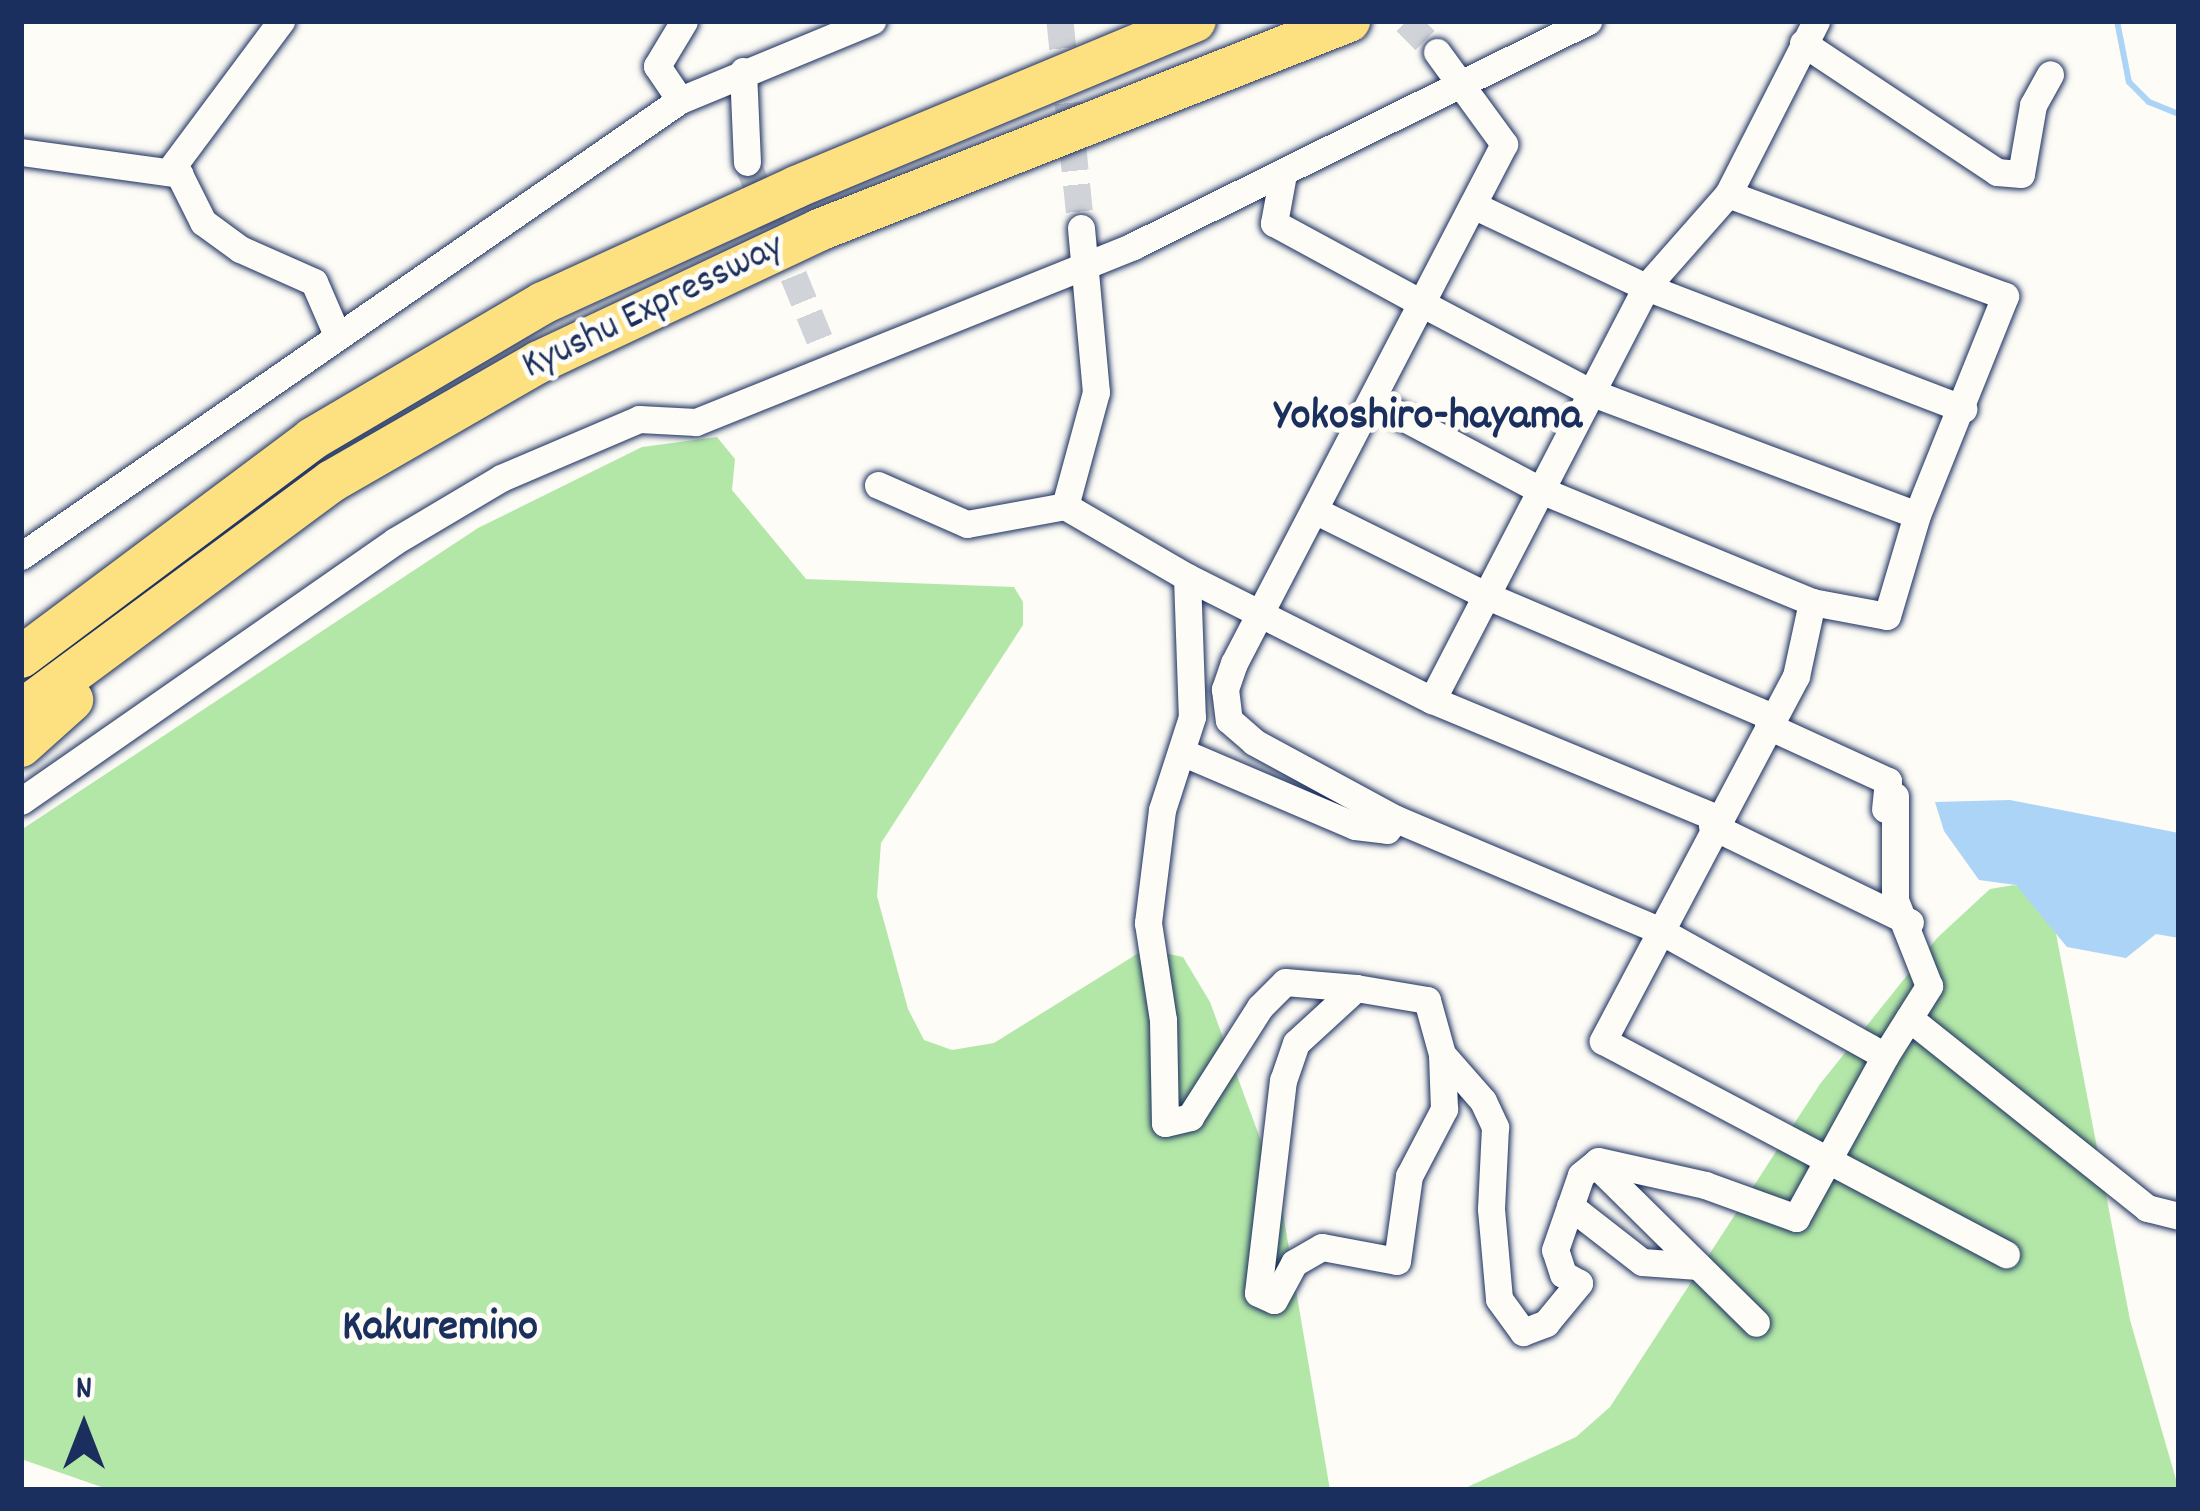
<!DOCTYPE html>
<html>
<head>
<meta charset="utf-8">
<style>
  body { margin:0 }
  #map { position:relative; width:2200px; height:1511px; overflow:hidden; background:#fdfcf7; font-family:Dekko,sans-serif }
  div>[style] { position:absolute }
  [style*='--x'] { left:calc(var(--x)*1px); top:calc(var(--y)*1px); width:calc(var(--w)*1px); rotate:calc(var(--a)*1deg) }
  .green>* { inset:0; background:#b3e7a8 }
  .water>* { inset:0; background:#acd4f6 }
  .stream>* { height:6px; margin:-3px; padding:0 3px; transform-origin:3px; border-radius:3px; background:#acd4f6 }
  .minor-tunnel>* { height:27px; margin-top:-13.5px; transform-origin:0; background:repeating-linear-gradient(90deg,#d0d3d8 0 27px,transparent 0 41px) }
  .roads { filter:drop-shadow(0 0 3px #1b2f5e) drop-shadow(0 0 3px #1b2f5e) }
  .minor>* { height:27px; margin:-13.5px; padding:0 13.5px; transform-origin:13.5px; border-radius:13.5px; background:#fdfcf7 }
  .highway>* { height:42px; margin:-21px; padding:0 21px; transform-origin:21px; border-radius:21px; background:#fde080 }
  span { translate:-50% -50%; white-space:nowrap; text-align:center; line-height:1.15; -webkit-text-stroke:10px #fdfcf7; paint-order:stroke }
  .street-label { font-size:39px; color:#1b2f5e }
  .quarter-label { font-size:45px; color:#1b2f5e; font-weight:700 }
  .frame { position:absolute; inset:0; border:24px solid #1b2f5e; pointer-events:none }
  .north { position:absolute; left:24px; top:1367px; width:120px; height:120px; -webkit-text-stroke:9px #fdfcf7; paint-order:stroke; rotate:0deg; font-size:33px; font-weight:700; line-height:48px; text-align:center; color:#1b2f5e }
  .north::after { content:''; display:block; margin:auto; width:42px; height:54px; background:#1b2f5e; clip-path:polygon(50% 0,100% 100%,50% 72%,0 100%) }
</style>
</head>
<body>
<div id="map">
  <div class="green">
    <div style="clip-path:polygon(717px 437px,735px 459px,732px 490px,806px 579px,1014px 587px,1023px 602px,1023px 625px,881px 843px,877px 896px,908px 1009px,924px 1040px,952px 1050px,994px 1043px,1145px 949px,1183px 957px,1210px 1002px,1279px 1190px,1330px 1490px,110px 1490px,21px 1459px,21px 830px,478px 528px,642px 447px)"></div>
    <div style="clip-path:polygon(2014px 885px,2049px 897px,2130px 1320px,2179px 1490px,1461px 1490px,1576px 1437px,1610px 1407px,1820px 1084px,1937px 938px,1990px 889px)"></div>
  </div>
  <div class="water">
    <div style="clip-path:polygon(2010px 800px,2179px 833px,2179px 938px,2156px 934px,2126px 958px,2067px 947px,2016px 885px,1979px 880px,1944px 831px,1935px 802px)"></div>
  </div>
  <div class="stream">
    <div style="--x:2117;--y:21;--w:62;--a:78.9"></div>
    <div style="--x:2129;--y:82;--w:28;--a:45"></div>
    <div style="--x:2149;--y:102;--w:32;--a:22"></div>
  </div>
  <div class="minor-tunnel">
    <div style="--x:1060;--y:21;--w:208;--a:84.2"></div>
    <div style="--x:1406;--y:21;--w:44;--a:45"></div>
    <div style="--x:747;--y:162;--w:192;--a:67.7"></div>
  </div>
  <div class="roads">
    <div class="minor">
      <div style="--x:1803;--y:43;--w:233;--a:33.6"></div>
      <div style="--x:1997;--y:172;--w:24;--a:5"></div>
      <div style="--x:2021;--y:174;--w:70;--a:-80.1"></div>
      <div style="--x:2033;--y:105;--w:35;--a:-61"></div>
      <div style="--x:1437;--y:52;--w:114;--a:53.9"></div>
      <div style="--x:1504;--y:144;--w:585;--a:117.48"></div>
      <div style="--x:1234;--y:663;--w:28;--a:109"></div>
      <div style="--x:1225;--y:689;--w:31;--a:83"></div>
      <div style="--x:1229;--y:720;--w:33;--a:41"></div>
      <div style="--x:1254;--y:742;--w:162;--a:28.5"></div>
      <div style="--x:1396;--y:819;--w:283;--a:22.9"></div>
      <div style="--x:1657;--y:929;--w:261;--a:29.1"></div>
      <div style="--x:1885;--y:1056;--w:83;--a:-57.8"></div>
      <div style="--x:1929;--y:986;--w:92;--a:-111.6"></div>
      <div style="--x:1895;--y:900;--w:104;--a:-90"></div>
      <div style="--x:743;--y:71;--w:91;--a:87.5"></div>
      <div style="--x:680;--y:100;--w:41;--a:-124.1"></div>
      <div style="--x:657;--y:66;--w:52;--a:-59"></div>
      <div style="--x:21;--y:152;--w:160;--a:7.9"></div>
      <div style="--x:179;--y:174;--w:54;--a:63.4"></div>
      <div style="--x:203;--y:222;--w:46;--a:36.1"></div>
      <div style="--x:240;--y:249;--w:81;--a:24"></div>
      <div style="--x:314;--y:282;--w:58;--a:66.5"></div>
      <div style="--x:170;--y:170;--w:186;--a:-53.3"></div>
      <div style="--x:1283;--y:174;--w:50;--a:100.4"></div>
      <div style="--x:1274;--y:223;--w:170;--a:28.5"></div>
      <div style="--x:1423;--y:304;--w:189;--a:27.8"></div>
      <div style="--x:1590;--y:392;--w:349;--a:20.6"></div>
      <div style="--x:1473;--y:205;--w:191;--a:25.4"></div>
      <div style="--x:1646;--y:287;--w:340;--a:21"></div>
      <div style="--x:1081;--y:228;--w:165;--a:84.8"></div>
      <div style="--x:1096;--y:392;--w:118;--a:105.2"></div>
      <div style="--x:1065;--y:506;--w:141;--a:30.2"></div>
      <div style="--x:1187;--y:577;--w:140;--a:88"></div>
      <div style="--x:1192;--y:717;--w:98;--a:107.9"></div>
      <div style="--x:1162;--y:810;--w:114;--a:97.1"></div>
      <div style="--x:1148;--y:923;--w:98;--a:81.2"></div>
      <div style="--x:1163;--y:1020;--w:103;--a:88.9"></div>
      <div style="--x:1165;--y:1123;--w:26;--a:-13"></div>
      <div style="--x:1190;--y:1117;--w:130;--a:-57.5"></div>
      <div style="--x:1260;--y:1007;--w:35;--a:-45"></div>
      <div style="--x:1285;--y:982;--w:71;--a:4.8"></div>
      <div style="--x:1356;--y:988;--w:81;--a:137.5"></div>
      <div style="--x:1296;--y:1043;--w:39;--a:109"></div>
      <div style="--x:1283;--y:1080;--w:214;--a:96.7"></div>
      <div style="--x:1258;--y:1293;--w:17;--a:24"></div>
      <div style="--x:1274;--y:1300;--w:42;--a:-61.6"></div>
      <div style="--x:1294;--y:1263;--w:32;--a:-30"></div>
      <div style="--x:1322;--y:1247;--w:76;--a:10.6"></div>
      <div style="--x:1397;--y:1261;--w:86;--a:-82"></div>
      <div style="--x:1409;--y:1176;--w:76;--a:-62.4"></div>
      <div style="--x:1444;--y:1109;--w:55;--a:-92.1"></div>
      <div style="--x:1374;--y:402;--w:186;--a:27.9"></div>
      <div style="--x:1538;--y:489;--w:296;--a:22.4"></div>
      <div style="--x:1812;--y:602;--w:76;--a:10.6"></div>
      <div style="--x:1887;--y:616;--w:105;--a:-73.5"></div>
      <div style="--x:1917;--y:515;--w:236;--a:-68.1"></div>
      <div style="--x:2005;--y:296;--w:295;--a:-159.8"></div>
      <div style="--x:878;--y:485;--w:97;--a:23.7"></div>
      <div style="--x:967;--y:524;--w:100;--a:-10.4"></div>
      <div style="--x:1314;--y:510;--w:191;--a:26.4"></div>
      <div style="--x:1485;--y:595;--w:313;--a:23"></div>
      <div style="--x:21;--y:556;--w:801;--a:-34.68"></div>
      <div style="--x:680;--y:100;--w:208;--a:-22.4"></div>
      <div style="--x:1187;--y:577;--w:274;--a:26.7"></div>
      <div style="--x:1432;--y:700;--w:308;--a:22.5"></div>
      <div style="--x:1812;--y:602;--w:76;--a:102.2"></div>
      <div style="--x:1796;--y:676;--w:413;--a:117.9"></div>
      <div style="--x:1603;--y:1041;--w:456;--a:27.9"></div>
      <div style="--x:1432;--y:700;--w:465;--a:-62.6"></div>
      <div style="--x:1646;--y:287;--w:124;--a:-48.6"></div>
      <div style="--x:1728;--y:194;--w:194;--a:-63"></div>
      <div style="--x:1768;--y:726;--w:132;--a:24.6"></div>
      <div style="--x:1888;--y:781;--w:28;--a:96"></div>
      <div style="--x:1184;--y:753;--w:186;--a:23.1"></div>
      <div style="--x:1355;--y:826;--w:32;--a:7"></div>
      <div style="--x:1387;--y:830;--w:14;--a:-51"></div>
      <div style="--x:21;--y:801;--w:455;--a:-34.8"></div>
      <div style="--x:395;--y:541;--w:123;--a:-30.7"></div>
      <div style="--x:501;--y:478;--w:150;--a:-23.1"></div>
      <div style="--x:639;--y:419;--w:57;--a:3"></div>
      <div style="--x:696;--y:422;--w:471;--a:-21.9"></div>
      <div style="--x:1133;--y:246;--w:508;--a:-26.31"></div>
      <div style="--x:1712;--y:826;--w:220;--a:25.9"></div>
      <div style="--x:1356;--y:988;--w:72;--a:9.6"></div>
      <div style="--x:1427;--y:1000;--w:56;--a:74.5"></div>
      <div style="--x:1442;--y:1054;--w:62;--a:48.9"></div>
      <div style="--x:1483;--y:1101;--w:29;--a:65"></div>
      <div style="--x:1495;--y:1127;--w:82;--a:92.8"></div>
      <div style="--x:1491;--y:1209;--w:90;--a:84.9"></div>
      <div style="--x:1499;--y:1299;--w:41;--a:54"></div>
      <div style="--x:1523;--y:1332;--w:25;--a:-21"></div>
      <div style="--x:1546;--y:1323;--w:52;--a:-50.5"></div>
      <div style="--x:1579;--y:1283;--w:18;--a:-151"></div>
      <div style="--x:1563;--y:1274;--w:25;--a:-108"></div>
      <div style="--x:1555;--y:1250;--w:79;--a:-70.9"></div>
      <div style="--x:1581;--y:1175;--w:22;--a:-39"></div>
      <div style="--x:1598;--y:1161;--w:110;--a:12.6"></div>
      <div style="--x:1705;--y:1185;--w:97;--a:19.9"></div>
      <div style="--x:1796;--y:1218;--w:185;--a:-61.2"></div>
      <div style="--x:1909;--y:1018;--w:305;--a:38.6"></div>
      <div style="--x:2147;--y:1208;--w:33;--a:14"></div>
      <div style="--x:1595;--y:1164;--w:226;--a:44.6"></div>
      <div style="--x:1570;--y:1206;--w:91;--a:37.9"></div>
      <div style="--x:1642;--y:1262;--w:56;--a:4.1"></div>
    </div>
    <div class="highway">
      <div style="--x:21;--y:657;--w:364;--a:-36.8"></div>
      <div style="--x:312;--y:439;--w:268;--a:-30.5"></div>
      <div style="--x:543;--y:303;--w:278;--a:-24.6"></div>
      <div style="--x:796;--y:187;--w:432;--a:-22.6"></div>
      <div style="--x:21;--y:711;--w:387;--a:-36.5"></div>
      <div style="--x:332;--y:481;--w:239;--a:-29.9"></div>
      <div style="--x:539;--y:362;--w:310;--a:-25.2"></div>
      <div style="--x:819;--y:230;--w:570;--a:-21.52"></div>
      <div style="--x:21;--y:746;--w:69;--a:-42"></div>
    </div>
  </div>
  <div class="street-label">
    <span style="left:654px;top:309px;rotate:-26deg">Kyushu Expressway</span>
  </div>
  <div class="quarter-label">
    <span style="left:1428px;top:419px">Yokoshiro-hayama</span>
    <span style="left:440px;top:1330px">Kakuremino</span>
  </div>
  <div class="frame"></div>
  <div class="north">N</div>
</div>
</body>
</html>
